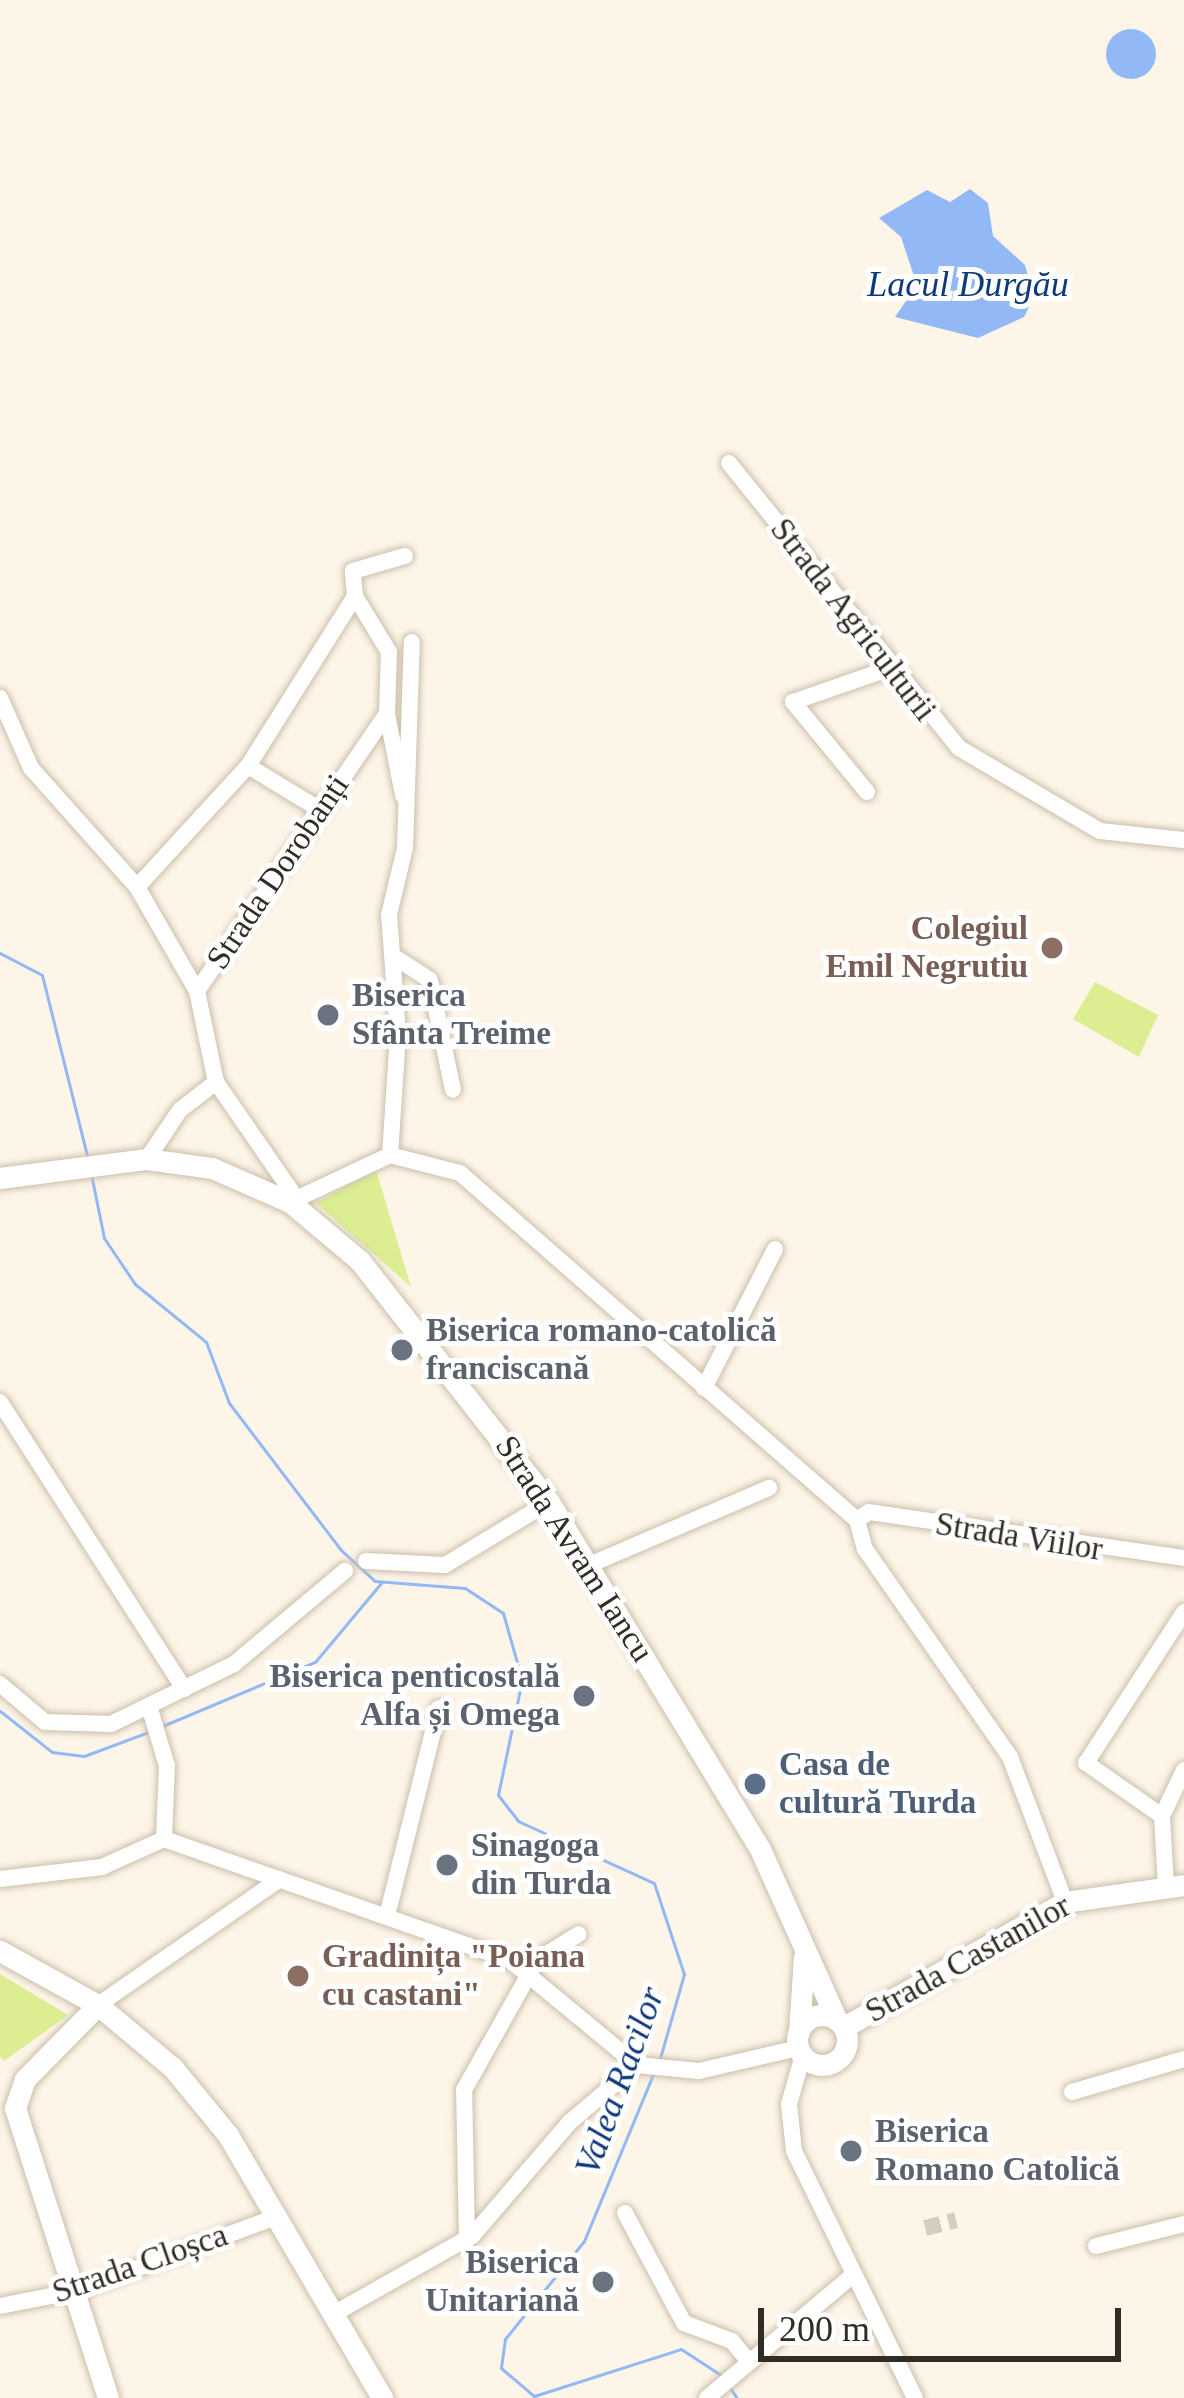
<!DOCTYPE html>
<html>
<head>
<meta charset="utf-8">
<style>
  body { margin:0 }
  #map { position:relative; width:1184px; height:2398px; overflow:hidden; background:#fdf5e8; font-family:"Times New Roman",serif }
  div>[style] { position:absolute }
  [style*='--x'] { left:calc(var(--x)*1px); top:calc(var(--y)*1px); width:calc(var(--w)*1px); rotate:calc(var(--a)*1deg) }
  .green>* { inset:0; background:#dcee91 }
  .water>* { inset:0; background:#92b8f6 }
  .round { border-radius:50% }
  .stream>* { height:3px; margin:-1.5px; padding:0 1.5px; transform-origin:1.5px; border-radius:1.5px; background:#92b8f6 }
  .minor-tunnel>* { height:16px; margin-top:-8px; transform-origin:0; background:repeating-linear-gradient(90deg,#d4cdc1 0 16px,transparent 0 24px) }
  .roads { filter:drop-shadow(0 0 3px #ccbfab) drop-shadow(0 0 3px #ccbfab) }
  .minor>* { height:16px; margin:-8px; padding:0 8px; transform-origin:8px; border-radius:8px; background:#fff }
  .major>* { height:21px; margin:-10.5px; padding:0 10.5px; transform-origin:10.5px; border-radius:10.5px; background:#fff }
  .major>.ring { margin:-10.5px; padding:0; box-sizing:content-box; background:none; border:21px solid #fff; border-radius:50% }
  .dots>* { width:33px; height:33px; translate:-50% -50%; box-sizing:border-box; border:6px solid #fff; border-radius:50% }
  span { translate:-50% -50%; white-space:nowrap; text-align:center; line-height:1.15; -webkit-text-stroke:10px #fff; paint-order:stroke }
  .street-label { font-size:33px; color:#312c24 }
  .education-label { font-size:33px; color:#785e54; font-weight:700 }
  .right { translate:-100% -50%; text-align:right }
  .left { translate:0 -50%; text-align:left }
  .worship-label { font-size:33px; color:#5b616d; font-weight:700 }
  .service-label { font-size:33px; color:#4e5e75; font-weight:700 }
  .water-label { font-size:36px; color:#0f397b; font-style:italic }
  .scale { position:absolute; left:758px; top:2308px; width:363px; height:54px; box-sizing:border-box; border:6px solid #312c24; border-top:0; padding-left:15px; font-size:36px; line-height:42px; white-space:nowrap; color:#312c24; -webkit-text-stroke:9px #fff; paint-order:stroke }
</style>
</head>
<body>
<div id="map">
  <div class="green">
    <div style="clip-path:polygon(1095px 982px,1158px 1015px,1139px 1057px,1073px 1019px)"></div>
    <div style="clip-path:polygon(376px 1170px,411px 1287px,316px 1203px)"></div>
    <div style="clip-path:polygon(0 1974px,68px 2015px,4px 2061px,0 2056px)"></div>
  </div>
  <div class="water">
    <div class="round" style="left:1106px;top:29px;width:50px;height:50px"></div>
    <div style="clip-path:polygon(927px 190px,950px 202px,970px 189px,988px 203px,993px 236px,1025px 265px,1034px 297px,1024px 317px,978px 338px,895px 317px,917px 285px,901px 237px,879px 218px)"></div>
  </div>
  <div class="stream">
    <div style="--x:0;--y:953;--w:47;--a:27.6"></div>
    <div style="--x:42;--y:975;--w:190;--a:76"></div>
    <div style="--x:91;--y:1174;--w:65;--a:78.5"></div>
    <div style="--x:104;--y:1238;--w:55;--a:56"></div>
    <div style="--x:135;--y:1284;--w:92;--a:39.2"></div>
    <div style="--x:206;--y:1342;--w:65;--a:69.3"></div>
    <div style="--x:229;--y:1403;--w:185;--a:52.7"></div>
    <div style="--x:341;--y:1550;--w:46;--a:42.4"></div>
    <div style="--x:375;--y:1581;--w:90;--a:4.4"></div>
    <div style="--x:465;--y:1588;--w:45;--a:33.3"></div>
    <div style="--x:503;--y:1613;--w:70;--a:74.2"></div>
    <div style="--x:522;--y:1680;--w:117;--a:101.8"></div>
    <div style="--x:498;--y:1795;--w:33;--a:52"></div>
    <div style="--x:518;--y:1821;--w:149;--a:24.5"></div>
    <div style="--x:654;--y:1883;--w:96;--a:71.8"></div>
    <div style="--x:684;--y:1974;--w:87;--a:105.9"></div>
    <div style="--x:0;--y:1711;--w:66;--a:38.3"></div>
    <div style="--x:52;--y:1752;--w:32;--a:7"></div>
    <div style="--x:84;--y:1756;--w:72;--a:-20.5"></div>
    <div style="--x:160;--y:1727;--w:168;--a:-22.8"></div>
    <div style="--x:315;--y:1662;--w:103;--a:-50.1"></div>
    <div style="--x:654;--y:2072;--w:183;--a:112.5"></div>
    <div style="--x:584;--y:2241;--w:126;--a:128.9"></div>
    <div style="--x:505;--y:2339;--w:29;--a:98"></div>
    <div style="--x:501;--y:2368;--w:43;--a:40.3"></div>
    <div style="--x:534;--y:2396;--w:154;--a:-17.7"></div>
    <div style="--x:681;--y:2349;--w:48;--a:33"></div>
    <div style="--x:730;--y:2388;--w:12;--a:55"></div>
  </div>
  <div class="minor-tunnel">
    <div style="--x:925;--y:2228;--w:32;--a:-14"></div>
  </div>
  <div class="roads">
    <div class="minor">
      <div style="--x:729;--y:463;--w:366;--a:51.1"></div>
      <div style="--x:959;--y:748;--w:164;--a:30.5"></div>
      <div style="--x:1100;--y:831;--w:84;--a:6.1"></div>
      <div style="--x:0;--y:698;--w:77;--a:66.1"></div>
      <div style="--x:31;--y:768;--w:159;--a:48.3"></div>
      <div style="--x:137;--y:887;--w:120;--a:60"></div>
      <div style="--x:197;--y:991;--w:93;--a:78.2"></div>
      <div style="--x:216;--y:1082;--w:141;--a:55.4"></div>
      <div style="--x:387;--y:714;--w:83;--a:78.8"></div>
      <div style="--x:248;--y:766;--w:87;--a:31.3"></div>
      <div style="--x:867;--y:792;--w:117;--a:-129.4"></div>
      <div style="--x:793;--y:702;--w:101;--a:-19.2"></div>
      <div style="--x:137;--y:887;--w:164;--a:-47.5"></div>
      <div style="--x:248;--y:766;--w:201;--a:-57.8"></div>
      <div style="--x:355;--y:596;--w:25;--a:-95"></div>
      <div style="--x:353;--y:571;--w:54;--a:-16.1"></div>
      <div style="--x:396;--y:958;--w:40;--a:32.9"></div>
      <div style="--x:430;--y:980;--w:112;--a:78.2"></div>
      <div style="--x:197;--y:991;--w:336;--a:-55.6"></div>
      <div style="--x:387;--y:714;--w:62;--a:-88.2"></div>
      <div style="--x:389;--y:652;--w:66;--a:-121.3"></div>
      <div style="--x:390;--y:1155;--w:121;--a:-86.2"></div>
      <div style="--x:398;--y:1034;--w:119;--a:-94.3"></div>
      <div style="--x:389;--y:915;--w:69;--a:-76.6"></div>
      <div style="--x:405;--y:848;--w:206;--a:-88.1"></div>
      <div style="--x:147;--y:1159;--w:59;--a:-56"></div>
      <div style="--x:180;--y:1110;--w:46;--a:-37.9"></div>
      <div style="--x:290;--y:1202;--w:110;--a:-25.2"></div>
      <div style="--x:390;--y:1155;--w:72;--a:14.4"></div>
      <div style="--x:460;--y:1173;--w:527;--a:41.16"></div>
      <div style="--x:857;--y:1520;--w:30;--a:75"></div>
      <div style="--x:865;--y:1549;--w:254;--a:55.1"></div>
      <div style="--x:1010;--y:1757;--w:155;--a:69.2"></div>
      <div style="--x:704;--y:1388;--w:156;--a:-62.9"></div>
      <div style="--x:0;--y:1402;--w:341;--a:57.3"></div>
      <div style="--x:857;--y:1520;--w:14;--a:-34"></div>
      <div style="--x:869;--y:1512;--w:318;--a:8.3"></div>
      <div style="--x:366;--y:1561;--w:79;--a:2.9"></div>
      <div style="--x:445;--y:1565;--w:122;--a:-31.2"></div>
      <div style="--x:589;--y:1565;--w:196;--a:-23.2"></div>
      <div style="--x:0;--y:1684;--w:59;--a:40.2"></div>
      <div style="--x:45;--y:1722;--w:66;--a:1.7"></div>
      <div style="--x:111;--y:1724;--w:137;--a:-26"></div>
      <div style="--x:234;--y:1664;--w:145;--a:-40"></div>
      <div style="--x:149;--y:1706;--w:63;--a:73.3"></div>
      <div style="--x:167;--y:1766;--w:73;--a:92.4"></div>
      <div style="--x:1162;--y:1816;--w:93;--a:-145.1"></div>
      <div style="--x:1086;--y:1763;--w:180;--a:-57"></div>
      <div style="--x:164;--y:1839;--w:367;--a:19.3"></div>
      <div style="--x:510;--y:1960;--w:165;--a:39.6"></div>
      <div style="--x:637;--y:2065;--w:62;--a:5.5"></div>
      <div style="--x:699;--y:2071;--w:103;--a:-13"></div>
      <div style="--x:0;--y:1879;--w:103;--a:-6.7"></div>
      <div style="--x:102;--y:1867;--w:68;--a:-24.3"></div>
      <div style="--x:1166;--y:1886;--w:70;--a:-93.3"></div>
      <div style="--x:1162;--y:1816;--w:51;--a:-64.4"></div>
      <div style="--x:387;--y:1916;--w:214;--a:-76"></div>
      <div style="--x:98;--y:2005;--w:221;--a:-34.7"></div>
      <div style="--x:803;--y:2055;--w:51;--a:105.9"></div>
      <div style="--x:789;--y:2104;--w:47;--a:83.9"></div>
      <div style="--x:794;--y:2151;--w:275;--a:63.9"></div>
      <div style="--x:1072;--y:2092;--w:117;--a:-16.4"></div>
      <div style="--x:625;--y:2213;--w:125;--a:61.8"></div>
      <div style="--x:684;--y:2323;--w:51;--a:20.6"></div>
      <div style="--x:732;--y:2341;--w:27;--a:51"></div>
      <div style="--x:467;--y:2240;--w:150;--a:-91.1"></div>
      <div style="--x:464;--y:2090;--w:149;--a:-60.7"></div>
      <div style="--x:537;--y:1960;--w:49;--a:-31.8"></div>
      <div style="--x:1096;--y:2246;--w:91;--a:-14"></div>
      <div style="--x:0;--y:2306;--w:77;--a:-11.2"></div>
      <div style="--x:76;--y:2291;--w:216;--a:-20.3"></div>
      <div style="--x:337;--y:2312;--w:156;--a:-29.5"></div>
      <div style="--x:473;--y:2235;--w:149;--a:-49.4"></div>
      <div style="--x:570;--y:2122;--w:88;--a:-40.4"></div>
      <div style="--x:707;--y:2398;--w:191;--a:-40.1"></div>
    </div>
    <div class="major">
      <div style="--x:0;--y:1178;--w:148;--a:-7.4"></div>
      <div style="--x:147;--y:1159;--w:66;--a:7.9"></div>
      <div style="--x:212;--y:1168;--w:85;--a:23.6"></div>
      <div style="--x:290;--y:1202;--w:92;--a:40.1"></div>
      <div style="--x:360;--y:1261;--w:306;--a:51.9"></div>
      <div style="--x:549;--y:1502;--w:406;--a:58.7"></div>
      <div style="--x:760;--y:1849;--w:188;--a:65.8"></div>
      <div style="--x:0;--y:1951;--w:112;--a:28.9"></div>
      <div style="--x:98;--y:2005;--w:98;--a:40"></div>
      <div style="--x:173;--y:2068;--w:87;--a:50.6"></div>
      <div style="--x:228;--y:2135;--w:305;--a:59.6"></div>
      <div style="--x:98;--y:2005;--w:104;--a:134.6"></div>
      <div style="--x:25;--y:2079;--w:31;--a:109"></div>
      <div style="--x:15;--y:2108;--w:305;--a:72.2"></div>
      <div class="ring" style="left:797px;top:2015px;width:29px;height:29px"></div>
      <div style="--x:844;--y:2027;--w:254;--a:-29.5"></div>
      <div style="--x:1065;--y:1902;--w:120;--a:-8.1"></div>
      <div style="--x:799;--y:2032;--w:75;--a:-86.2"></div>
    </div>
  </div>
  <div class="dots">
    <div style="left:1052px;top:948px;background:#8d6e63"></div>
    <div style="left:328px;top:1015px;background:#6b7280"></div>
    <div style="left:402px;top:1350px;background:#6b7280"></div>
    <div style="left:584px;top:1696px;background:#6b7280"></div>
    <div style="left:755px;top:1784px;background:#5c6f8a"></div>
    <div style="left:447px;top:1865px;background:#6b7280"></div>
    <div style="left:298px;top:1976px;background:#8d6e63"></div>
    <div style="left:851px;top:2151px;background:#6b7280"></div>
    <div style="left:603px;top:2282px;background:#6b7280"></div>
  </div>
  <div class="street-label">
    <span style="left:853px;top:620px;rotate:52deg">Strada Agriculturii</span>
    <span style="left:278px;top:872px;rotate:-56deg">Strada Dorobanți</span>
    <span style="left:1019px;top:1537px;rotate:9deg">Strada Viilor</span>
    <span style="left:574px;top:1549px;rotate:57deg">Strada Avram Iancu</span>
    <span style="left:968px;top:1959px;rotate:-29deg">Strada Castanilor</span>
    <span style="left:140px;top:2264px;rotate:-19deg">Strada Cloșca</span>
  </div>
  <div class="education-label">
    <span class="right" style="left:1028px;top:948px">Colegiul<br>Emil Negrutiu</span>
    <span class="left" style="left:322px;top:1976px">Gradinița "Poiana<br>cu castani"</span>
  </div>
  <div class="worship-label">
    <span class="left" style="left:352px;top:1015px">Biserica<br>Sfânta Treime</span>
    <span class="left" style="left:426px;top:1350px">Biserica romano-catolică<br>franciscană</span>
    <span class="right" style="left:560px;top:1696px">Biserica penticostală<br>Alfa și Omega</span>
    <span class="left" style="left:471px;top:1865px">Sinagoga<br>din Turda</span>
    <span class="left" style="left:875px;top:2151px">Biserica<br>Romano Catolică</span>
    <span class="right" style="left:579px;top:2282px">Biserica<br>Unitariană</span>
  </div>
  <div class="service-label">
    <span class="left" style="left:779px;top:1784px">Casa de<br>cultură Turda</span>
  </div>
  <div class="water-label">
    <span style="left:968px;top:285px">Lacul Durgău</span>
    <span style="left:620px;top:2081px;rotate:-70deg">Valea Racilor</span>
  </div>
  <div class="scale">200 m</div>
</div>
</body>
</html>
